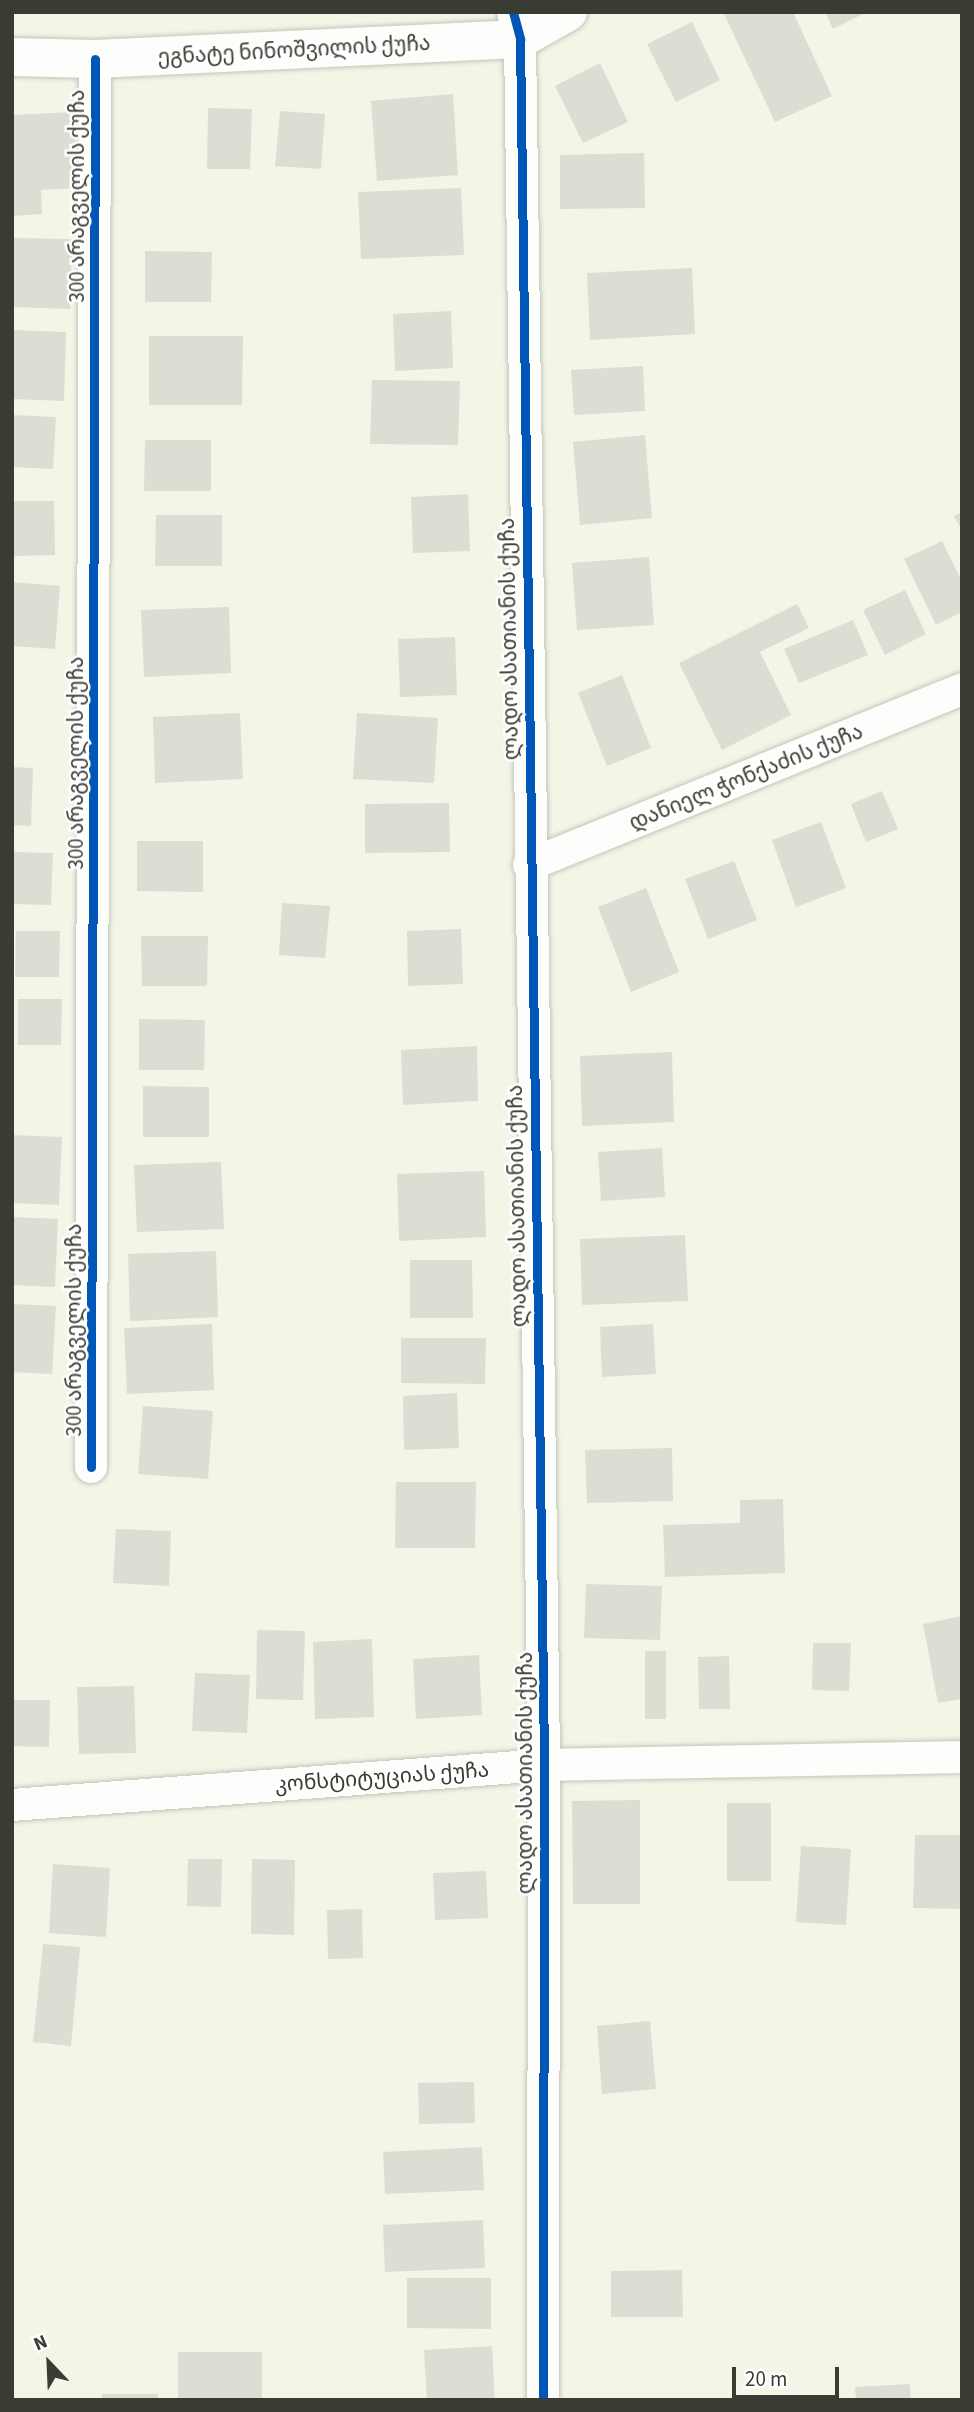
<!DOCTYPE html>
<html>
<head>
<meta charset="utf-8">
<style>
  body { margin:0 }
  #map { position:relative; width:974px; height:2412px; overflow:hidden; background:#f1f6e7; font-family:"Source Sans 3","Noto Sans Georgian",sans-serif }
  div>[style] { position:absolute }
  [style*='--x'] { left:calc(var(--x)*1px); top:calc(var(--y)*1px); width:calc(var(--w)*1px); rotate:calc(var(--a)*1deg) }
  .building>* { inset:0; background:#dbdfd3 }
  .roads { filter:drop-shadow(0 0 2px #c2c6ba) drop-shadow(0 0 2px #c2c6ba) }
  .minor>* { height:32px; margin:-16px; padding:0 16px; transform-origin:16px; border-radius:16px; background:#fdfefb }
  .tertiary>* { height:38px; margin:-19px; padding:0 19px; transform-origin:19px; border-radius:19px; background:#fdfefb }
  .cycleway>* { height:9px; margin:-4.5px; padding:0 4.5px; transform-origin:4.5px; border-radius:4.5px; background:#0057b8 }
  span { translate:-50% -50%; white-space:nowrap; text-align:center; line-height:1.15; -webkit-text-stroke:5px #fff; paint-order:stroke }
  .street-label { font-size:21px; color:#393c32 }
  .frame { position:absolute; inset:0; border:14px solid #393c32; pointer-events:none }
  .north { position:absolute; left:14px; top:2328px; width:70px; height:70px; -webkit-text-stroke:5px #fff; paint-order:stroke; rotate:337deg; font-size:19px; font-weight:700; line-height:28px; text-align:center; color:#393c32 }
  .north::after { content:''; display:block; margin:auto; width:24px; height:32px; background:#393c32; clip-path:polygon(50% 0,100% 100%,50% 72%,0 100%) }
  .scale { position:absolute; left:732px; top:2367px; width:107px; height:32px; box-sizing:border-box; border:4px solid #393c32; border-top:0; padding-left:9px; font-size:21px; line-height:24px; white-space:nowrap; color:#393c32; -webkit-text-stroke:5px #fff; paint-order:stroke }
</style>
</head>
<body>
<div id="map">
  <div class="building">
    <div style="clip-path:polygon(723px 12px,793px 12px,832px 96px,775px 122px)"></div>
    <div style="clip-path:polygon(825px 12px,867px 12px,833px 29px)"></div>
    <div style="clip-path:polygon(692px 22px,720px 80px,676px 102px,647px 44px)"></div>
    <div style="clip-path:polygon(600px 63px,628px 122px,583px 143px,555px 86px)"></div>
    <div style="clip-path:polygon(453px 94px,458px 175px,377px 181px,371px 101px)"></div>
    <div style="clip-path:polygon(208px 108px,252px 109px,250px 169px,207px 169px)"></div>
    <div style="clip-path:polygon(280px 111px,325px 114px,321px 169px,275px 166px)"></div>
    <div style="clip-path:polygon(74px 112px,78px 188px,41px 190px,42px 214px,12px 216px,12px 115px)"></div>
    <div style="clip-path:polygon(644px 153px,645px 208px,560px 209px,560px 155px)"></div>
    <div style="clip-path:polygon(461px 188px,464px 255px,361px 259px,358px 192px)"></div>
    <div style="clip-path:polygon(12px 238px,72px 239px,70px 309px,12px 307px)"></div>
    <div style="clip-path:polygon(145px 251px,212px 252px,211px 302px,145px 302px)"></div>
    <div style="clip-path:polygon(692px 268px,695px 334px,590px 340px,587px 273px)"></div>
    <div style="clip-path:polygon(451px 311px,453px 368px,395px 371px,393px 314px)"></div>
    <div style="clip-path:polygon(12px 330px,66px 332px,64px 401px,12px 399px)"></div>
    <div style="clip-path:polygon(149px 336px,243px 336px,242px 405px,149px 405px)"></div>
    <div style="clip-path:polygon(643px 366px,645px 411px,574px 415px,571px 370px)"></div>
    <div style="clip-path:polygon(372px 380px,460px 381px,458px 445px,370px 444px)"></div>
    <div style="clip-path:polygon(12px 415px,56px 417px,53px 469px,12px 467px)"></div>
    <div style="clip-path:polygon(645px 435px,652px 518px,580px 525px,573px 442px)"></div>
    <div style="clip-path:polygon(145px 440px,211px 440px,211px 491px,144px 491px)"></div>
    <div style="clip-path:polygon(468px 494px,470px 551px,413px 553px,411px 497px)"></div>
    <div style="clip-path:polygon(12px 501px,54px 501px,55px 555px,12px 556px)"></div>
    <div style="clip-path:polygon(962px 512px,962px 531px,954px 516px)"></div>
    <div style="clip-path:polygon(156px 515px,222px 515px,222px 566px,155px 566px)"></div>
    <div style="clip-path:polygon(942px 541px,962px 581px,962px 612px,936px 625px,904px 559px)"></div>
    <div style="clip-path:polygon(649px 557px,654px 625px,577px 630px,572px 563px)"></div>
    <div style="clip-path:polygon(12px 582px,60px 586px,55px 649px,12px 646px)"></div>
    <div style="clip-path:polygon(905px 590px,926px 634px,885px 655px,863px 610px)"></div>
    <div style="clip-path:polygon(797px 604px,809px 628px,760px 652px,791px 715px,722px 750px,679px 663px)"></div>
    <div style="clip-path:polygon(229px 607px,231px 673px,144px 677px,141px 610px)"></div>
    <div style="clip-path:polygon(853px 620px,868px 655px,799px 683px,784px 649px)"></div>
    <div style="clip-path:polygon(455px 637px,457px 695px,400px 697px,398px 639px)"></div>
    <div style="clip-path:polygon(622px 675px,651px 748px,607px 766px,578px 693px)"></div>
    <div style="clip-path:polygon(240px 713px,243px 779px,155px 783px,153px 717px)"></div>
    <div style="clip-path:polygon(357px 713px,438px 718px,434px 783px,353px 779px)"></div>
    <div style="clip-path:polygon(12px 767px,33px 768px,31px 826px,12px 825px)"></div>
    <div style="clip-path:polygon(882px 791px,898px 829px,866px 842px,851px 804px)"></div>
    <div style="clip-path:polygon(449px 803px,450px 852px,365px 853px,365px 804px)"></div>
    <div style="clip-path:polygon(821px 822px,846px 888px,796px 907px,772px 840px)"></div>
    <div style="clip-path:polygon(137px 841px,203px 841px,203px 892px,137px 891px)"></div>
    <div style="clip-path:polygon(12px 852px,53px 853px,51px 905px,12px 904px)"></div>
    <div style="clip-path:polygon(734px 861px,757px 920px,708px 939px,685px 879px)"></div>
    <div style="clip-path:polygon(646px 888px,679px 972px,631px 992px,598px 907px)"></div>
    <div style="clip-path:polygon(282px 903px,330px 906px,325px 958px,279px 955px)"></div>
    <div style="clip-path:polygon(461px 929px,463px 984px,408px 986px,407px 931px)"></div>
    <div style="clip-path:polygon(16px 931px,60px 931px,59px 977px,15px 977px)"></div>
    <div style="clip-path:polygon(141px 936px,208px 936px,207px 986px,142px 986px)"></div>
    <div style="clip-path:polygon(18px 999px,62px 999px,61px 1045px,18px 1045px)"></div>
    <div style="clip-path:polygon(139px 1019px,205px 1020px,204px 1070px,139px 1070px)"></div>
    <div style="clip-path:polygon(477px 1046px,478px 1101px,403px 1105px,401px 1050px)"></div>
    <div style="clip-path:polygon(672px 1052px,674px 1122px,582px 1126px,580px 1056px)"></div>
    <div style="clip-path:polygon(143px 1086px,209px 1087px,209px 1137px,143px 1137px)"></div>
    <div style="clip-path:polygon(12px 1135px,62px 1137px,59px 1205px,12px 1203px)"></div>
    <div style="clip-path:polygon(662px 1148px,665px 1197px,601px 1201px,598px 1152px)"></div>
    <div style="clip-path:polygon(221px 1162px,224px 1229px,137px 1232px,134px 1165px)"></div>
    <div style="clip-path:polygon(484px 1171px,486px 1237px,399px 1241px,397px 1174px)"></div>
    <div style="clip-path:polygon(12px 1217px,58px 1219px,55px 1287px,12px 1285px)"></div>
    <div style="clip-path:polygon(685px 1235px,688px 1301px,582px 1305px,580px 1239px)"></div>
    <div style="clip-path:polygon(216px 1251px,218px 1317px,130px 1321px,128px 1254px)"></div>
    <div style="clip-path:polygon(410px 1260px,472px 1260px,473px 1318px,410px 1318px)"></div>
    <div style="clip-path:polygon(12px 1304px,56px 1306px,52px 1374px,12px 1372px)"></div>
    <div style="clip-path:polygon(212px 1324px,214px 1390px,127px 1394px,124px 1328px)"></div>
    <div style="clip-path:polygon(653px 1324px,656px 1374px,602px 1377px,600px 1327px)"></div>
    <div style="clip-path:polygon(401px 1338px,486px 1338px,485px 1384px,401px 1383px)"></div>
    <div style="clip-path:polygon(457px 1393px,459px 1448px,404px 1450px,403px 1396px)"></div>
    <div style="clip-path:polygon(143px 1406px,213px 1411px,208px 1479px,138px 1474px)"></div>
    <div style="clip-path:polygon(672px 1448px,673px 1501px,587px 1503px,585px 1450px)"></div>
    <div style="clip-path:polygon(396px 1482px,476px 1482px,475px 1548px,395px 1548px)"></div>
    <div style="clip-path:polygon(783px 1499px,785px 1573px,665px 1577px,663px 1525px,740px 1523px,740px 1500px)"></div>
    <div style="clip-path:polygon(116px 1529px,171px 1531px,169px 1586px,113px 1583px)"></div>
    <div style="clip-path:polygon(586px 1584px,662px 1586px,660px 1640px,584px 1638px)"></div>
    <div style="clip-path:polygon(962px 1616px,962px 1699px,938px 1703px,923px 1624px)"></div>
    <div style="clip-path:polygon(257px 1630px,305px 1631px,303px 1700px,256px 1699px)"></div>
    <div style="clip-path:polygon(372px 1639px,374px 1717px,315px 1719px,313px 1642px)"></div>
    <div style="clip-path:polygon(813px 1643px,851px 1643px,849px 1691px,812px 1690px)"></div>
    <div style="clip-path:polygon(645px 1651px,666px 1651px,666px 1719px,645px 1719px)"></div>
    <div style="clip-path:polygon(479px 1655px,482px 1715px,416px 1719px,413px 1659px)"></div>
    <div style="clip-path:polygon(729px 1656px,730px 1709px,699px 1709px,698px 1657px)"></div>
    <div style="clip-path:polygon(195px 1673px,250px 1675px,247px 1733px,192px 1731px)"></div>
    <div style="clip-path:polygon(134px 1686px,136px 1753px,79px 1754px,77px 1687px)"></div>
    <div style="clip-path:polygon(12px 1700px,50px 1700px,49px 1747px,12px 1746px)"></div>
    <div style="clip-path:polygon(640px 1800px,640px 1904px,573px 1904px,572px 1801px)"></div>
    <div style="clip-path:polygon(727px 1803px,771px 1803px,771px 1881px,727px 1881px)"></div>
    <div style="clip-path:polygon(915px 1835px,962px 1835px,962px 1909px,913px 1908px)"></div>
    <div style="clip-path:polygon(801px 1846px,851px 1849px,846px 1925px,796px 1922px)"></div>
    <div style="clip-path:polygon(188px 1859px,222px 1859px,221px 1907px,187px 1906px)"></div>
    <div style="clip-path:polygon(252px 1859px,295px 1860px,294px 1935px,251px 1934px)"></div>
    <div style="clip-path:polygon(53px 1864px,110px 1868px,106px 1937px,49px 1933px)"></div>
    <div style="clip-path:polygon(486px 1871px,488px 1918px,435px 1920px,433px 1873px)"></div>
    <div style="clip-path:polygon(362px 1909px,363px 1958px,328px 1959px,327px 1910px)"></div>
    <div style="clip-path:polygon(43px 1944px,80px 1947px,71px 2046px,33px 2042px)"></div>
    <div style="clip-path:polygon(650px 2021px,656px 2089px,602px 2094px,597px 2026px)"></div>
    <div style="clip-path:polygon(474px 2082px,475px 2123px,419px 2124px,418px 2083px)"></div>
    <div style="clip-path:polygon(482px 2147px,484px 2190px,385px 2194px,383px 2152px)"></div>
    <div style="clip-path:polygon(483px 2220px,485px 2268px,385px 2272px,383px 2225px)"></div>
    <div style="clip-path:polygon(682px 2270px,683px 2317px,611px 2317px,611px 2271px)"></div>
    <div style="clip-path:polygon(407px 2278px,491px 2278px,491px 2329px,407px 2328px)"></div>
    <div style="clip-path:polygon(492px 2346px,495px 2400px,427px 2400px,424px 2350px)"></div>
    <div style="clip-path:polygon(178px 2352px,262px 2352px,262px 2400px,178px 2400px)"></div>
    <div style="clip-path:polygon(910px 2384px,911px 2400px,856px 2400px,855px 2387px)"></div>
    <div style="clip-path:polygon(102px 2394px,158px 2394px,158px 2400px,102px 2400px)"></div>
  </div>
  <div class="roads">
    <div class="minor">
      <div style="--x:513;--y:12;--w:28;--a:75"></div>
      <div style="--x:520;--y:39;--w:1726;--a:89.2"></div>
      <div style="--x:544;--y:1765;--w:635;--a:90.09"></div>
      <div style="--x:529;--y:865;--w:467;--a:-22.1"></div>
      <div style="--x:91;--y:1467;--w:1408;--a:-89.84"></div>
      <div style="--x:12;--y:1805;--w:534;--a:-4.3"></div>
      <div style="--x:544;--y:1765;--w:418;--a:-1.1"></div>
    </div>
    <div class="tertiary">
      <div style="--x:12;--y:57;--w:83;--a:1.4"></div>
      <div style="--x:95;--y:59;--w:425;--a:-2.7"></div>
      <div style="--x:520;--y:39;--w:55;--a:-29.4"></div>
    </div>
  </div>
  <div class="cycleway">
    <div style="--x:513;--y:12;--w:28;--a:75"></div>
    <div style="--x:520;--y:39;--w:1726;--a:89.2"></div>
    <div style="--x:544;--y:1765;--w:635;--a:90.09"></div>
    <div style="--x:91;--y:1467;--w:1408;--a:-89.84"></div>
  </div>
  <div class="street-label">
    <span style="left:294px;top:50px;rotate:-3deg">ეგნატე ნინოშვილის ქუჩა</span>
    <span style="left:77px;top:196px;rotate:-90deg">300 არაგველის ქუჩა</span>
    <span style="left:509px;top:639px;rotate:-91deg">ლადო ასათიანის ქუჩა</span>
    <span style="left:76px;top:763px;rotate:-90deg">300 არაგველის ქუჩა</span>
    <span style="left:746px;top:777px;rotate:-22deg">დანიელ ჭონქაძის ქუჩა</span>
    <span style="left:517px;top:1206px;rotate:-91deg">ლადო ასათიანის ქუჩა</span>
    <span style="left:74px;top:1330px;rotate:-90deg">300 არაგველის ქუჩა</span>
    <span style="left:525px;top:1773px;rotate:-90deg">ლადო ასათიანის ქუჩა</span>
    <span style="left:382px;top:1777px;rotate:-4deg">კონსტიტუციას ქუჩა</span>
  </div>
  <div class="frame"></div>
  <div class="north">N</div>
  <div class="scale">20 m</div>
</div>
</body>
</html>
